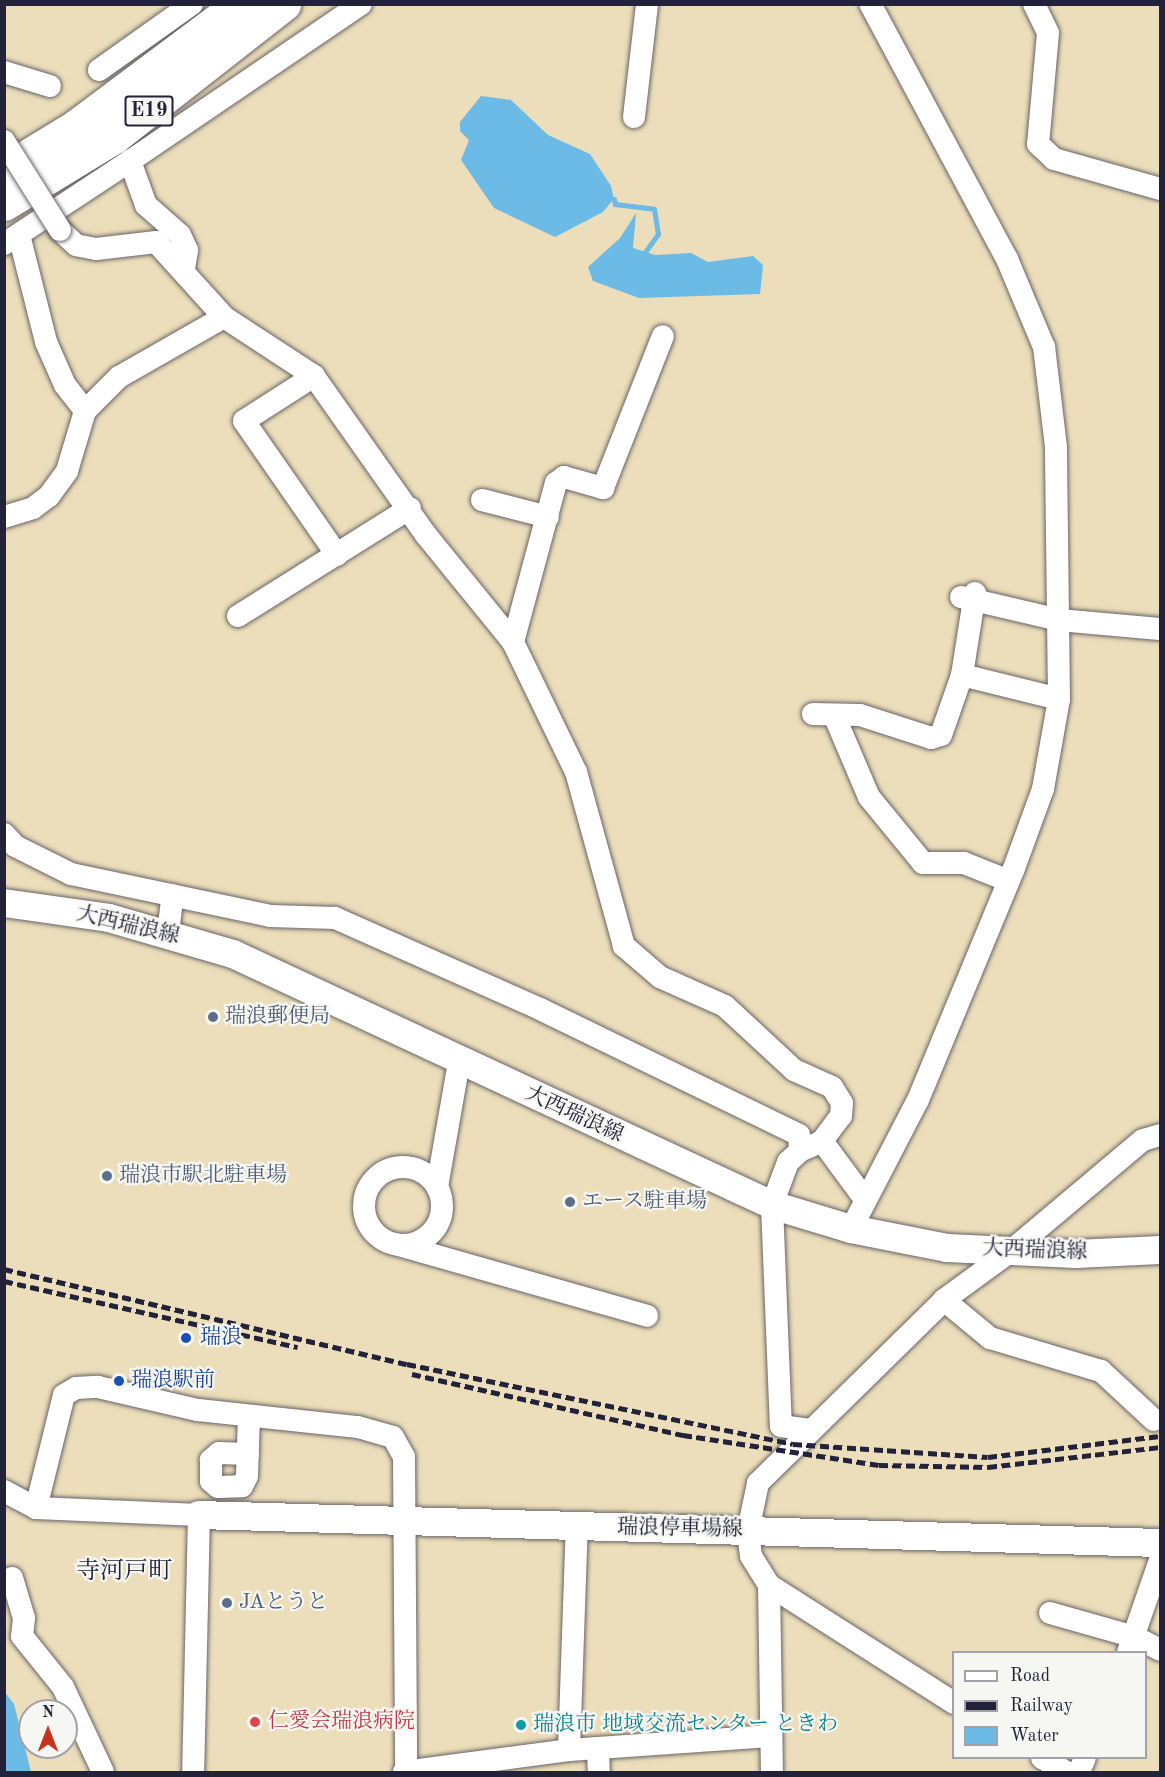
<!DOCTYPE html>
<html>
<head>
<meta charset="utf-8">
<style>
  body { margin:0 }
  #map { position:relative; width:1165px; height:1777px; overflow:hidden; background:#ecdeba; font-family:"Old Standard TT","Noto Serif JP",serif }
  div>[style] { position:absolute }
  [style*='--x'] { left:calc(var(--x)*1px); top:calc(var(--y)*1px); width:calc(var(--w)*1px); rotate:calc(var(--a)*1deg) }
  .water>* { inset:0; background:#6cbae6 }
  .stream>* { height:5px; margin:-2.5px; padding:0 2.5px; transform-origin:2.5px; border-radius:2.5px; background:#6cbae6 }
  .roads { filter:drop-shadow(0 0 2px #696467) drop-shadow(0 0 2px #696467) }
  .minor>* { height:22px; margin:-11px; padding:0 11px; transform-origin:11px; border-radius:11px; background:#fff }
  .minor>.ring { margin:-11px; padding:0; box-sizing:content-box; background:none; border:22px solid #fff; border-radius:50% }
  .major>* { height:28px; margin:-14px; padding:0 14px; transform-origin:14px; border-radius:14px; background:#fff }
  .highway>* { height:33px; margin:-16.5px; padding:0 16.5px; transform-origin:16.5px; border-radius:16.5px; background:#fff }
  .rail>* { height:4.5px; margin-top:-2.25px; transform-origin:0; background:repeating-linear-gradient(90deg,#22223b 0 9px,transparent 0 13.5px) }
  .bridges { filter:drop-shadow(0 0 2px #696467) drop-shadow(0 0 2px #696467) }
  .minor-bridge>* { height:22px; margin:-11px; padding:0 11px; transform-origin:11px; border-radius:11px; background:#fff }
  .dots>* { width:16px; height:16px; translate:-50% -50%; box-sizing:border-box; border:3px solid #f6f6f2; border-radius:50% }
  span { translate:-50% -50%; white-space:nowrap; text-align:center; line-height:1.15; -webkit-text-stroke:4.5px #f6f6f2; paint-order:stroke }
  .shield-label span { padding:2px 4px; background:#f6f6f2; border:2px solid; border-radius:4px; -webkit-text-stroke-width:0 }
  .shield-label { font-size:20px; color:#22223b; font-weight:700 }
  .street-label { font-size:21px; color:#22223b }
  .service-label { font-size:21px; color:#4e5e75 }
  .left { translate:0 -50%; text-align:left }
  .transit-label { font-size:21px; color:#164399 }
  .health-label { font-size:21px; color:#be3a42 }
  .culture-label { font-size:21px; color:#0d838f }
  .quarter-label { font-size:24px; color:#22223b }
  .frame { position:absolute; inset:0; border:6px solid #22223b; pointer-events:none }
  .legend { position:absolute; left:952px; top:1651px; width:195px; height:108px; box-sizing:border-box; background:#f6f6f2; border:2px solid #a1a1a9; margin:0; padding:8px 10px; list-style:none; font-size:18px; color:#22223b }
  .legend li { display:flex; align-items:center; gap:12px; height:30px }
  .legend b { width:30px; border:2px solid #a1a1a9 }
  .north { position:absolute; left:18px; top:1699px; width:60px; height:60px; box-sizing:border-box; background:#f6f6f2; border:2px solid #a1a1a9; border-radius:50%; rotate:0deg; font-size:16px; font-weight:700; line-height:24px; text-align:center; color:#22223b }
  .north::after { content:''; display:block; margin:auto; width:21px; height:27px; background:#c8321e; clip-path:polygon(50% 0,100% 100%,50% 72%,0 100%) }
</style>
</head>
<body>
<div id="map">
  <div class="water">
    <div style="clip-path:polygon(481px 96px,511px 100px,548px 135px,590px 154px,611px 186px,614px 199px,603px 212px,555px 237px,494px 208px,461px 160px,469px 140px,460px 131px,460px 122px)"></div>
    <div style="clip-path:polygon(636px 213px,633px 248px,655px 255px,691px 253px,708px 262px,753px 256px,763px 265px,760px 294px,639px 298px,593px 281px,588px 267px,620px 238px)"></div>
    <div style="clip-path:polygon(4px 1691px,14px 1704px,31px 1772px,5px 1772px)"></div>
  </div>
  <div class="stream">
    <div style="--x:614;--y:199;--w:5;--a:79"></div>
    <div style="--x:615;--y:204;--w:39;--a:7"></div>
    <div style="--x:654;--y:209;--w:25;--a:81"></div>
    <div style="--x:658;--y:234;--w:24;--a:126"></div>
  </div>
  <div class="roads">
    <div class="minor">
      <div style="--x:1034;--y:4;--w:32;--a:64"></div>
      <div style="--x:1048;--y:33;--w:111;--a:95.1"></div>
      <div style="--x:1038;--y:144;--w:22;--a:43"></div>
      <div style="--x:1054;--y:159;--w:110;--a:15.8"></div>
      <div style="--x:99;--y:70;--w:114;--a:-35.4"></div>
      <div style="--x:4;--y:72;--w:48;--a:16.9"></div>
      <div style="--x:634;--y:117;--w:114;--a:-83.4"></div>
      <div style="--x:130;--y:161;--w:279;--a:-34.2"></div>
      <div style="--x:19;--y:235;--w:110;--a:75.8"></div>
      <div style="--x:46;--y:342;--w:47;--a:66.2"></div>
      <div style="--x:65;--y:385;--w:33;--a:52"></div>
      <div style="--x:85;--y:411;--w:48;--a:-45"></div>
      <div style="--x:119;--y:377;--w:121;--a:-29.7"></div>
      <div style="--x:4;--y:244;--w:151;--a:-33.4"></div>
      <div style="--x:130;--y:161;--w:47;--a:70"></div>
      <div style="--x:146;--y:205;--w:45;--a:41.4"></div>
      <div style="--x:180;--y:235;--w:17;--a:65"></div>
      <div style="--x:187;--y:250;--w:20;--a:99"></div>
      <div style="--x:314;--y:376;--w:83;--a:147.3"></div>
      <div style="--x:244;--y:421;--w:163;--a:55.2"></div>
      <div style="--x:482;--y:500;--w:68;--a:14.4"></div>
      <div style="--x:4;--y:517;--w:30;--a:-17"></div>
      <div style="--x:33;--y:508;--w:20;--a:-37"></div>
      <div style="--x:49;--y:496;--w:31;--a:-54"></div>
      <div style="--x:67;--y:471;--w:63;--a:-73.3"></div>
      <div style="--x:961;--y:597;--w:101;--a:13.2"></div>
      <div style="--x:1059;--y:620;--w:101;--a:5.1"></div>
      <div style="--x:238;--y:616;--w:203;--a:-32.1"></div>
      <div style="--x:513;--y:642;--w:165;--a:-74.9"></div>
      <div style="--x:556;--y:483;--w:10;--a:-37"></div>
      <div style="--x:564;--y:477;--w:41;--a:15.8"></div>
      <div style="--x:603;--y:488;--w:163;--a:-68.5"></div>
      <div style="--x:962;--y:675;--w:100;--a:13.9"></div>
      <div style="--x:813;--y:714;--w:47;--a:1.2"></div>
      <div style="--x:860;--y:715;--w:75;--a:17.9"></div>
      <div style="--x:931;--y:738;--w:10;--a:-17"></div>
      <div style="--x:941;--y:735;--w:64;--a:-70.7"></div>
      <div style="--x:962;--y:675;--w:83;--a:-81"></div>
      <div style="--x:834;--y:715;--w:89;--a:66.9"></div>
      <div style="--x:869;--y:797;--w:85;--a:50.7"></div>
      <div style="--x:923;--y:863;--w:41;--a:0"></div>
      <div style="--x:964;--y:863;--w:48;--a:21.8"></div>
      <div style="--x:4;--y:834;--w:16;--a:47"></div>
      <div style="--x:15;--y:846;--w:63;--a:26.6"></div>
      <div style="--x:71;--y:874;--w:203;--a:11.9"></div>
      <div style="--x:270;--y:916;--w:65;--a:1.8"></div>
      <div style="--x:335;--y:918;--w:224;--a:23.9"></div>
      <div style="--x:540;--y:1009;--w:288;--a:25.9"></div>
      <div style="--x:799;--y:1135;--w:16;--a:86"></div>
      <div style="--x:800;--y:1151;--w:24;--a:-24"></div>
      <div style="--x:822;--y:1141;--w:31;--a:-53"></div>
      <div style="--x:841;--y:1116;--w:13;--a:-86"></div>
      <div style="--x:842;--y:1103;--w:19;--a:-122"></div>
      <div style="--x:832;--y:1087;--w:42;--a:-155.9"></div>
      <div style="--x:794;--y:1070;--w:94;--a:-137.2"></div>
      <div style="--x:725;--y:1006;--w:71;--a:-156"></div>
      <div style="--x:660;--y:977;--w:48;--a:-139.3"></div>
      <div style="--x:624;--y:946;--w:180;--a:-105.4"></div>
      <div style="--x:576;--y:772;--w:144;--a:-115.9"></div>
      <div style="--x:513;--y:642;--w:138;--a:-129.1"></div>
      <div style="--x:426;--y:535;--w:194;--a:-125.2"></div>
      <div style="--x:314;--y:376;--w:108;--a:-146.8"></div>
      <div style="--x:224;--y:317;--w:101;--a:-132.2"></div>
      <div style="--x:156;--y:242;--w:60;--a:173.3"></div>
      <div style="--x:96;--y:249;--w:20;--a:-169"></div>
      <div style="--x:76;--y:245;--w:22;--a:-137"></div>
      <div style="--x:168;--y:933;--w:38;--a:-83"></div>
      <div style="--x:822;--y:1141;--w:71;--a:53.6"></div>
      <div style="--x:800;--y:1151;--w:16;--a:137"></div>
      <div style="--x:788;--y:1162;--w:46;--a:110.4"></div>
      <div style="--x:772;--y:1205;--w:221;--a:87.7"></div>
      <div style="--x:781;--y:1426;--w:27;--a:8"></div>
      <div class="ring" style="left:364px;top:1167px;width:56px;height:56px"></div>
      <div style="--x:437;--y:1187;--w:127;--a:-80"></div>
      <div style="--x:851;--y:1229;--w:145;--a:-62.6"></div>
      <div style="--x:918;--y:1100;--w:248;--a:-67.5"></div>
      <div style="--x:1013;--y:871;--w:87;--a:-69.9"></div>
      <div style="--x:1043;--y:789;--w:91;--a:-79.9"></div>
      <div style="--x:1059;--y:699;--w:252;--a:-90.7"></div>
      <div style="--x:1056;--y:447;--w:101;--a:-96.8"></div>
      <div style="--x:1044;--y:347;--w:95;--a:-112.8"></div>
      <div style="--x:1007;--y:259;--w:289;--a:-118.2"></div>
      <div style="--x:395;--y:1244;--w:262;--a:15.9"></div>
      <div style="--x:944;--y:1300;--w:60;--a:39.6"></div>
      <div style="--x:990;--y:1338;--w:116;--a:16.6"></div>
      <div style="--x:1101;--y:1371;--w:72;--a:42.8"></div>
      <div style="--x:248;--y:1454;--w:29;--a:-178"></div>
      <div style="--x:219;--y:1453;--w:11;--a:139"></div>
      <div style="--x:211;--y:1460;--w:21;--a:90"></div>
      <div style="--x:211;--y:1481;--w:9;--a:41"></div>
      <div style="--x:218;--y:1487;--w:24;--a:-2"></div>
      <div style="--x:242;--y:1486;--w:11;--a:-63"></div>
      <div style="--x:247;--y:1476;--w:60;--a:-88.1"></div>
      <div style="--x:4;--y:1491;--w:36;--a:28"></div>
      <div style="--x:36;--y:1508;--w:163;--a:2.5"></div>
      <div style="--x:199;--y:1515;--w:257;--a:91.3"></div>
      <div style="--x:36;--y:1508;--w:116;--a:-76.1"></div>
      <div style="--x:64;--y:1395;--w:14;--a:-30"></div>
      <div style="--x:76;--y:1388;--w:22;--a:-3"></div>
      <div style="--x:98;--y:1387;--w:103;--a:13"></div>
      <div style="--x:198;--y:1410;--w:161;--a:6.1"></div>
      <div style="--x:358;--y:1427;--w:36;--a:16"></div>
      <div style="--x:393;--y:1437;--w:23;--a:61"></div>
      <div style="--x:404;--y:1457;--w:315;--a:89.6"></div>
      <div style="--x:12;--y:1578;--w:42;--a:73.3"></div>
      <div style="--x:24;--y:1618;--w:18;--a:96"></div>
      <div style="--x:22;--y:1636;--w:65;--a:51.2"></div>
      <div style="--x:63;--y:1687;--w:94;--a:64.8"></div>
      <div style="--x:769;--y:1585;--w:187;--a:89.1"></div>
      <div style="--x:1050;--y:1613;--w:88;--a:15.8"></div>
      <div style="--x:1135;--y:1637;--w:28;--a:27"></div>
      <div style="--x:1128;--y:1652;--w:97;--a:-70.8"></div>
      <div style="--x:954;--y:1703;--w:219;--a:-147.5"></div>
      <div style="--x:769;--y:1585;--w:34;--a:-122"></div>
      <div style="--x:751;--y:1556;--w:25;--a:-97"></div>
      <div style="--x:748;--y:1531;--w:49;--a:-78.2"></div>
      <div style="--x:758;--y:1483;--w:261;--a:-44.5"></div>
      <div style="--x:944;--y:1300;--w:83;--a:-36.2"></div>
      <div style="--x:1011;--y:1251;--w:172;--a:-40.1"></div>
      <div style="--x:1143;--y:1140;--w:18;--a:-16"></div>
      <div style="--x:598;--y:1748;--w:24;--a:88"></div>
      <div style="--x:569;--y:1750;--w:224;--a:-88"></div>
      <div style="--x:1042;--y:1758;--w:28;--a:30"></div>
      <div style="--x:404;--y:1772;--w:166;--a:-7.6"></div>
      <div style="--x:569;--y:1750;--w:202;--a:-4"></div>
      <div style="--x:1079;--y:1772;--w:15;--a:-67"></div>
    </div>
    <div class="major">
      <div style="--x:4;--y:903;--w:106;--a:8.1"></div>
      <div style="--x:109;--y:918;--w:129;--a:16.2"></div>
      <div style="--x:233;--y:954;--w:595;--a:24.97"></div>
      <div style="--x:772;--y:1205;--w:83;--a:16.9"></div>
      <div style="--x:851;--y:1229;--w:98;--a:11.2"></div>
      <div style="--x:947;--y:1248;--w:129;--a:2.7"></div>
      <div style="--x:1076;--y:1254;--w:84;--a:-2.7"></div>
      <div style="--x:199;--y:1515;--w:961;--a:1.67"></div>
    </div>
    <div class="highway">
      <div style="--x:4;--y:170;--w:84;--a:-31.4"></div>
      <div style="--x:76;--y:126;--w:204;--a:-36.8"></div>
      <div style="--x:4;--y:204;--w:129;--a:-31.3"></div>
      <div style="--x:114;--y:137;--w:216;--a:-38"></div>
    </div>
  </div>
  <div class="rail">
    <div style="--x:4;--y:1269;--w:414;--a:13.3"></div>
    <div style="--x:407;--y:1364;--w:394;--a:11.7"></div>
    <div style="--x:793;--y:1444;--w:195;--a:3.8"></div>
    <div style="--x:988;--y:1457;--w:173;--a:-7"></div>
    <div style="--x:4;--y:1281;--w:301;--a:12.7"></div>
    <div style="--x:412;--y:1374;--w:278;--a:12.7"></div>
    <div style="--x:683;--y:1435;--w:198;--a:8.7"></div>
    <div style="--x:879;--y:1465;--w:109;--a:1.1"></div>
    <div style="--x:988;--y:1467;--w:173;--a:-6.6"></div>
  </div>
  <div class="bridges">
    <div class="minor-bridge">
      <div style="--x:4;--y:141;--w:105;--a:57.8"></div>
    </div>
  </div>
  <div class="dots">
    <div style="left:213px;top:1017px;background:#5c6f8a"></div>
    <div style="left:107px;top:1176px;background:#5c6f8a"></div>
    <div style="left:570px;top:1202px;background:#5c6f8a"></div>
    <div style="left:186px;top:1338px;background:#1a4fb4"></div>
    <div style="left:119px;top:1381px;background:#1a4fb4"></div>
    <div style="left:227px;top:1603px;background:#5c6f8a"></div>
    <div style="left:255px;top:1722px;background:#e0444e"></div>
    <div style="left:521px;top:1725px;background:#0f9aa8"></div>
  </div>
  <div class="shield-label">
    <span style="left:149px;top:111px">E19</span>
  </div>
  <div class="street-label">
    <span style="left:128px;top:926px;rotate:13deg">大西瑞浪線</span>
    <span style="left:574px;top:1115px;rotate:25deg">大西瑞浪線</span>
    <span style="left:1035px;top:1251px;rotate:2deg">大西瑞浪線</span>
    <span style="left:680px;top:1529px;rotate:1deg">瑞浪停車場線</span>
  </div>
  <div class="service-label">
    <span class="left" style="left:225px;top:1017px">瑞浪郵便局</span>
    <span class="left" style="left:119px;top:1176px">瑞浪市駅北駐車場</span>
    <span class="left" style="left:582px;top:1202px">エース駐車場</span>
    <span class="left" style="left:239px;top:1603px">JAとうと</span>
  </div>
  <div class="transit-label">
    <span class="left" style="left:200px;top:1338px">瑞浪</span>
    <span class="left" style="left:131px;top:1381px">瑞浪駅前</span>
  </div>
  <div class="health-label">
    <span class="left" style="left:268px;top:1722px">仁愛会瑞浪病院</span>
  </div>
  <div class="culture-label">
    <span class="left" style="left:533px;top:1725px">瑞浪市 地域交流センター ときわ</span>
  </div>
  <div class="quarter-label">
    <span style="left:124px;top:1573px">寺河戸町</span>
  </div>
  <div class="frame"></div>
  <ul class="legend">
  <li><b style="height:8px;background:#fff"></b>Road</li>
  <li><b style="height:8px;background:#22223b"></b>Railway</li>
  <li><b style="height:16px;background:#6cbae6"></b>Water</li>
  </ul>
  <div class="north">N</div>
</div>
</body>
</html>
